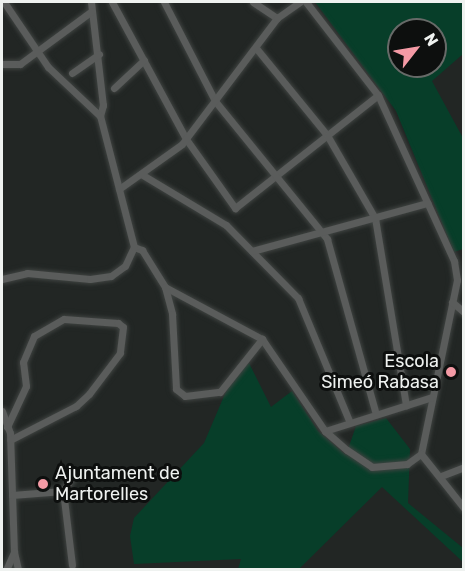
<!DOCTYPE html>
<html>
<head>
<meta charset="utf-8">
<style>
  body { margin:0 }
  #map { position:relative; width:465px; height:571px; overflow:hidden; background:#222624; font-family:Rubik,sans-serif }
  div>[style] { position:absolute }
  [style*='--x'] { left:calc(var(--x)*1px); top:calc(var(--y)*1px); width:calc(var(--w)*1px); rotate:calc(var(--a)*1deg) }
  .green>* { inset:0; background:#073e29 }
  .roads { filter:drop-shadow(0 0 2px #3f4341) drop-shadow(0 0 2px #3f4341) }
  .minor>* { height:7px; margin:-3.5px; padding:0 3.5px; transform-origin:3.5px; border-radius:3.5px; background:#5a5c5b }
  .dots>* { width:16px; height:16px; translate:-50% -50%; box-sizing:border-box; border:3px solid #0d0f0e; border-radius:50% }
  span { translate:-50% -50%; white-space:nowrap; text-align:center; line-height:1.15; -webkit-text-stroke:6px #0d0f0e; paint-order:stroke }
  .poi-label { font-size:18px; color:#eff2f0 }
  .right { translate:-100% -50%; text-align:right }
  .left { translate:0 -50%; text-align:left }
  .frame { position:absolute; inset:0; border:3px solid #eff2f0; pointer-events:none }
  .north { position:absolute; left:387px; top:18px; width:60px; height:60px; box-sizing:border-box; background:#0d0f0e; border:2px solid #676a68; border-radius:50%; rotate:59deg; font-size:16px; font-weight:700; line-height:24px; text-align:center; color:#eff2f0 }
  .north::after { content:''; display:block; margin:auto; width:21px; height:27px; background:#f49aa5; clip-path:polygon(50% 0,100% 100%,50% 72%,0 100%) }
</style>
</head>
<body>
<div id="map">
  <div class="green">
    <div style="clip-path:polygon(evenodd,315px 2px,463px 2px,463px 54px,432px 81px,463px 138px,463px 249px,454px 252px,396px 111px,315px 2px,399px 30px,435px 30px,435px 66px,399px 66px,399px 30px)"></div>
    <div style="clip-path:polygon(249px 363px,271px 407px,292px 391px,318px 431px,346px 455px,356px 426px,386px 418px,410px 449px,408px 503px,463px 548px,463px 562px,382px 487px,299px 569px,238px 569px,241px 559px,134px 564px,130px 536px,134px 518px,204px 443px,230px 382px)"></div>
  </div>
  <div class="roads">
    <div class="minor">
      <div style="--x:91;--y:2;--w:104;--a:83.4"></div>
      <div style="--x:103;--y:105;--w:11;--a:105"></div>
      <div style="--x:112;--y:2;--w:156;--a:61.6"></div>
      <div style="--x:186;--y:139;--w:85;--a:54.6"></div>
      <div style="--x:235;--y:208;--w:182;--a:-38.3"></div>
      <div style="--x:164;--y:2;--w:111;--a:62.7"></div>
      <div style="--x:215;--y:101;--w:178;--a:50.9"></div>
      <div style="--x:327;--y:239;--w:182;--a:74.4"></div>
      <div style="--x:253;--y:2;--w:29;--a:34"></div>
      <div style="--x:306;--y:2;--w:118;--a:52.3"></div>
      <div style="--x:378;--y:95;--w:183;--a:65.4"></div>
      <div style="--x:454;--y:261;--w:19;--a:81"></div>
      <div style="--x:457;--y:280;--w:178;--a:101.7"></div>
      <div style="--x:256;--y:48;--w:112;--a:50.8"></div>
      <div style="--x:327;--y:135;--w:96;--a:60"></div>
      <div style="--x:375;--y:218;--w:190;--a:80.6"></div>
      <div style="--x:2;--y:64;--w:18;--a:0"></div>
      <div style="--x:20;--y:64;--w:89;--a:-36.4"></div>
      <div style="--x:72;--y:73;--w:33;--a:-35"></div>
      <div style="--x:114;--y:88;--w:41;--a:-43"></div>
      <div style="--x:141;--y:174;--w:99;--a:31"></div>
      <div style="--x:226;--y:225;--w:103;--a:45.4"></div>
      <div style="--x:298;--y:298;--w:135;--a:67.4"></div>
      <div style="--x:119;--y:189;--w:77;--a:-35.5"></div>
      <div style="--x:182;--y:144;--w:158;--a:-53"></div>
      <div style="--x:277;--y:18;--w:28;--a:-35"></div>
      <div style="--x:134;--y:247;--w:9;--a:21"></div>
      <div style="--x:142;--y:250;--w:44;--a:58.1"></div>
      <div style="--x:165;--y:287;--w:110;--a:28.2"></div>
      <div style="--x:262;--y:339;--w:112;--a:55.6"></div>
      <div style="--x:325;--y:431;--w:29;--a:41"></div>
      <div style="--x:347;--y:450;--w:30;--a:34"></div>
      <div style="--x:372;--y:467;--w:35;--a:-5"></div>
      <div style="--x:407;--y:464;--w:17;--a:-36"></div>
      <div style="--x:252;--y:251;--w:182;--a:-15.3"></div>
      <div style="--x:2;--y:279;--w:26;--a:-13"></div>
      <div style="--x:27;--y:273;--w:63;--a:5.4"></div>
      <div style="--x:90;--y:279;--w:21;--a:-8"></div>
      <div style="--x:111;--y:276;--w:17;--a:-36"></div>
      <div style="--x:125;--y:266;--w:21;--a:-65"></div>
      <div style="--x:134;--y:247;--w:135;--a:-104.5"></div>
      <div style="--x:100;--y:116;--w:71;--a:-136.7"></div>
      <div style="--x:48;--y:67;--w:78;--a:-124.1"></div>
      <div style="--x:165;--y:287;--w:28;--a:75"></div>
      <div style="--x:172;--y:314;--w:75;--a:86.9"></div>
      <div style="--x:176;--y:389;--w:11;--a:38"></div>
      <div style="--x:185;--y:396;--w:35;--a:-7"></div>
      <div style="--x:220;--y:392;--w:68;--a:-51.6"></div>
      <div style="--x:452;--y:302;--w:16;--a:40"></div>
      <div style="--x:2;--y:411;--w:23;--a:70"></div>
      <div style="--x:10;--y:433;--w:119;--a:88.1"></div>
      <div style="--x:14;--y:552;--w:18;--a:77"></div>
      <div style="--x:7;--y:427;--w:45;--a:-65.1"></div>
      <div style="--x:26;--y:386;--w:24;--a:-97"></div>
      <div style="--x:23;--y:362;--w:28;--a:-67"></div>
      <div style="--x:34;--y:336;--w:34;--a:-30"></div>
      <div style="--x:64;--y:319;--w:54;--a:4.2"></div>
      <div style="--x:118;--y:323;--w:6;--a:39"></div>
      <div style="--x:123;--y:327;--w:26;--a:97"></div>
      <div style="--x:120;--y:353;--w:51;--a:127.1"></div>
      <div style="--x:89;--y:394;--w:18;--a:137"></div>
      <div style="--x:76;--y:406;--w:74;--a:152.7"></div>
      <div style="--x:325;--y:431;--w:112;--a:-17.6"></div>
      <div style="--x:421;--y:454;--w:69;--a:51.5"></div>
      <div style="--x:441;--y:476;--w:25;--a:-21"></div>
      <div style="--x:12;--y:495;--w:51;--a:-4.5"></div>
      <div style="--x:72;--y:565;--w:75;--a:-96.9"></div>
      <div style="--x:63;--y:491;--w:20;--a:-57"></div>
      <div style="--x:6;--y:570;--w:20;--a:-66"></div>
    </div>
  </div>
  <div class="dots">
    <div style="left:451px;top:372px;background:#f49aa5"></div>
    <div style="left:43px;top:484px;background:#f49aa5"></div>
  </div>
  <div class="poi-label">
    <span class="right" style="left:439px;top:372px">Escola<br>Simeó Rabasa</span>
    <span class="left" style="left:55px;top:484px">Ajuntament de<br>Martorelles</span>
  </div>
  <div class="frame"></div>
  <div class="north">N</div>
</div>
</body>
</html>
